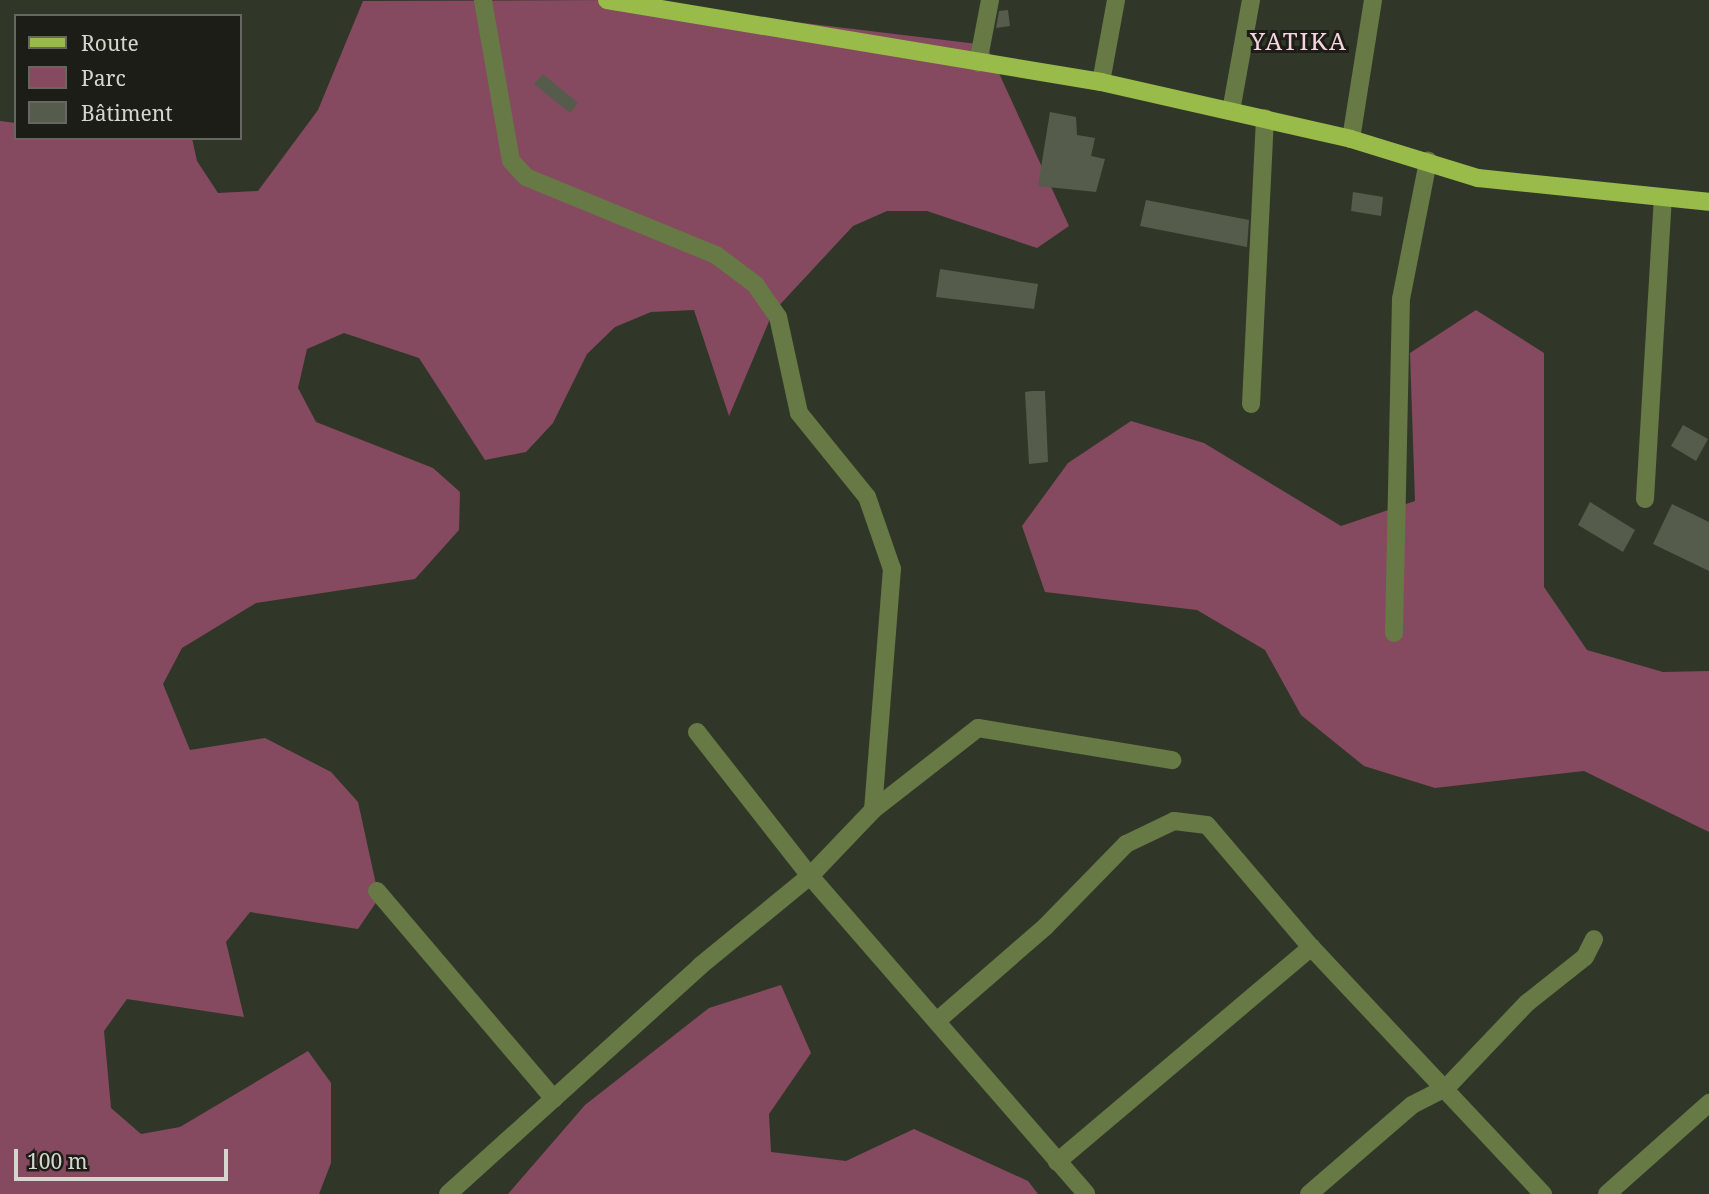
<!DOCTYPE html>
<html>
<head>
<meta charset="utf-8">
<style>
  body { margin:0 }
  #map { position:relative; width:1709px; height:1194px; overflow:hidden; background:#313728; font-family:"Noto Serif",serif }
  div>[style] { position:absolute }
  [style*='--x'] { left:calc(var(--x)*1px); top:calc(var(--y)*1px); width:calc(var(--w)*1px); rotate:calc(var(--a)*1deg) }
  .green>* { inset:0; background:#854a60 }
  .building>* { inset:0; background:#565c4c }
  .minor>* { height:18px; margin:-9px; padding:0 9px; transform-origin:9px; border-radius:9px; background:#677945 }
  .major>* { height:18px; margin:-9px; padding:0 9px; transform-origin:9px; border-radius:9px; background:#99bb49 }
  span { translate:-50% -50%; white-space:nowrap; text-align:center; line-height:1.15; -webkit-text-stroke:6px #1b1d16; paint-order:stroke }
  .quarter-label { font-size:24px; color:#f7d5e0; letter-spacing:2px }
  .legend { position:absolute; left:14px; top:14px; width:228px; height:126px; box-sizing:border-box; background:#1b1d16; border:2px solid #656760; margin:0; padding:9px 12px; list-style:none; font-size:21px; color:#d4d7ce }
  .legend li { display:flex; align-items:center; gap:14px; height:35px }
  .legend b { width:35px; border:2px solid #656760 }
  .scale { position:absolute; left:14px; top:1149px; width:214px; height:32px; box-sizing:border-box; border:4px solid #d4d7ce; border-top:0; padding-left:9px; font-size:21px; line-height:24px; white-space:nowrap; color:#d4d7ce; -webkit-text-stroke:5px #1b1d16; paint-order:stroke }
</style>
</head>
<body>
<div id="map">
  <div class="green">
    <div style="clip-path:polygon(363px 1px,611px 0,986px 45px,1069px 226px,1037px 248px,927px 211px,887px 211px,853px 226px,773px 312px,729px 416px,694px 310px,651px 312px,615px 327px,587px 354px,553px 423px,526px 452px,485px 460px,419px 358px,344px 333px,307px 349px,298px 388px,316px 422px,433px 468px,460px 492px,459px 530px,415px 579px,256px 603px,182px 648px,163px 684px,190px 750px,265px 738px,331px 772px,358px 802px,379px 898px,358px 929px,250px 912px,226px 942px,244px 1017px,127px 999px,104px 1031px,111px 1108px,141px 1134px,180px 1127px,308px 1051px,331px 1083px,331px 1163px,319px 1194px,0 1194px,0 121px,16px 123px,16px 138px,192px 138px,197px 161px,218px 193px,258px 191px,318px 110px)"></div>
    <div style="clip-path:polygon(1476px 310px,1544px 353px,1544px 587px,1587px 650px,1663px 672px,1709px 671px,1709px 832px,1584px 771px,1435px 788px,1364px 766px,1301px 715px,1265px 650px,1197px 610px,1045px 592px,1022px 526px,1068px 463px,1131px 421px,1204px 443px,1341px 526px,1415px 501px,1410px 353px)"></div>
    <div style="clip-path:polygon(781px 985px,811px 1053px,769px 1114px,771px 1152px,846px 1161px,914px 1129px,1028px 1181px,1038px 1194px,508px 1194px,585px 1105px,709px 1008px)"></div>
  </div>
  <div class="building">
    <div style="clip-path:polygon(1008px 10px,1010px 26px,996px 28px,999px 11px)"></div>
    <div style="clip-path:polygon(543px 74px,578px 103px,570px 113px,534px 84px)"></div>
    <div style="clip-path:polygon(1050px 112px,1076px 117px,1077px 135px,1095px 138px,1091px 156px,1105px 159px,1096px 192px,1038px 186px)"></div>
    <div style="clip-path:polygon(1353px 192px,1383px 197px,1381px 216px,1351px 211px)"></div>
    <div style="clip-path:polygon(1146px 200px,1249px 220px,1247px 247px,1140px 226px)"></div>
    <div style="clip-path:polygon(940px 269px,1038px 284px,1034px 309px,936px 297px)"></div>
    <div style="clip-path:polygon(1032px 391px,1045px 391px,1048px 462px,1029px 464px,1025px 392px)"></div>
    <div style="clip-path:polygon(1683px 425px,1708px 439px,1696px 461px,1671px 446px)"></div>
    <div style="clip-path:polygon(1590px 502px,1635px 530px,1623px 552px,1578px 525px)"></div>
    <div style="clip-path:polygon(1672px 504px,1709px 522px,1709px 571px,1653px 544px)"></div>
  </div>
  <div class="minor">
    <div style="--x:978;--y:63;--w:64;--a:-79.2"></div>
    <div style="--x:1101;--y:82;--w:83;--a:-79.6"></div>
    <div style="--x:1231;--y:111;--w:113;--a:-79.8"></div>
    <div style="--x:1351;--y:139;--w:141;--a:-81"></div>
    <div style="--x:1251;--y:404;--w:286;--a:-87.2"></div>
    <div style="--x:1645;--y:499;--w:301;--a:-86.6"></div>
    <div style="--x:1394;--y:633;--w:334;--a:-88.8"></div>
    <div style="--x:1401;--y:299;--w:141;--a:-78.9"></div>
    <div style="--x:697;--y:732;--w:183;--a:51.9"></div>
    <div style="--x:810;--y:876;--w:421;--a:49"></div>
    <div style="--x:873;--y:810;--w:133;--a:-38"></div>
    <div style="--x:978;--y:728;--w:197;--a:9.4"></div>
    <div style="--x:377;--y:891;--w:273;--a:49.6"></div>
    <div style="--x:938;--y:1020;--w:143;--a:-41"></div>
    <div style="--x:1046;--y:926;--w:115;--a:-45.7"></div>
    <div style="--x:1126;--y:844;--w:53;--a:-25.6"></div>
    <div style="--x:1174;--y:821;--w:33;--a:7"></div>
    <div style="--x:1207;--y:825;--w:160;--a:49.6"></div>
    <div style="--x:1311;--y:947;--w:339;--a:46.8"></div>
    <div style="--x:1057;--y:1162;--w:333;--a:-40.2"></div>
    <div style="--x:448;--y:1194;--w:340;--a:-42.1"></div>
    <div style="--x:700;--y:966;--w:142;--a:-39.3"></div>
    <div style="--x:810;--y:876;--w:91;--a:-46.3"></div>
    <div style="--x:873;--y:810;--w:242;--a:-85.5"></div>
    <div style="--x:892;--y:569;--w:76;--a:-109.1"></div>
    <div style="--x:867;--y:497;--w:108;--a:-129"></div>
    <div style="--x:799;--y:413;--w:98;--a:-102.3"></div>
    <div style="--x:778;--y:317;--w:39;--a:-125"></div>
    <div style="--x:756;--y:285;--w:50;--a:-143.1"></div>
    <div style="--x:716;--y:255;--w:205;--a:-157.7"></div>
    <div style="--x:526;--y:177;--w:22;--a:-133"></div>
    <div style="--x:511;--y:161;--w:163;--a:-99.9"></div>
    <div style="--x:1309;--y:1194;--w:136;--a:-40.8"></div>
    <div style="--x:1412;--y:1105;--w:38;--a:-27"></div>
    <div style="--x:1446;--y:1088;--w:117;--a:-46.4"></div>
    <div style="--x:1527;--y:1003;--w:74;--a:-38.4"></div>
    <div style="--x:1585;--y:957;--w:20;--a:-63"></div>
    <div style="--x:1607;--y:1194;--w:137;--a:-41.7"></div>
  </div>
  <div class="major">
    <div style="--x:607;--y:0;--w:501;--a:9.42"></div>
    <div style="--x:1101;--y:82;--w:256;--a:12.8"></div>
    <div style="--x:1351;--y:139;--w:133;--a:17.1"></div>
    <div style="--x:1478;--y:178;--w:232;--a:5.9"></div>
  </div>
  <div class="quarter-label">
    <span style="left:1299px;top:41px">YATIKA</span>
  </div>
  <ul class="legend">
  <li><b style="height:9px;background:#99bb49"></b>Route</li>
  <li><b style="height:19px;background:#854a60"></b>Parc</li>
  <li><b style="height:19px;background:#565c4c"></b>Bâtiment</li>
  </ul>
  <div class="scale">100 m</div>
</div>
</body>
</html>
